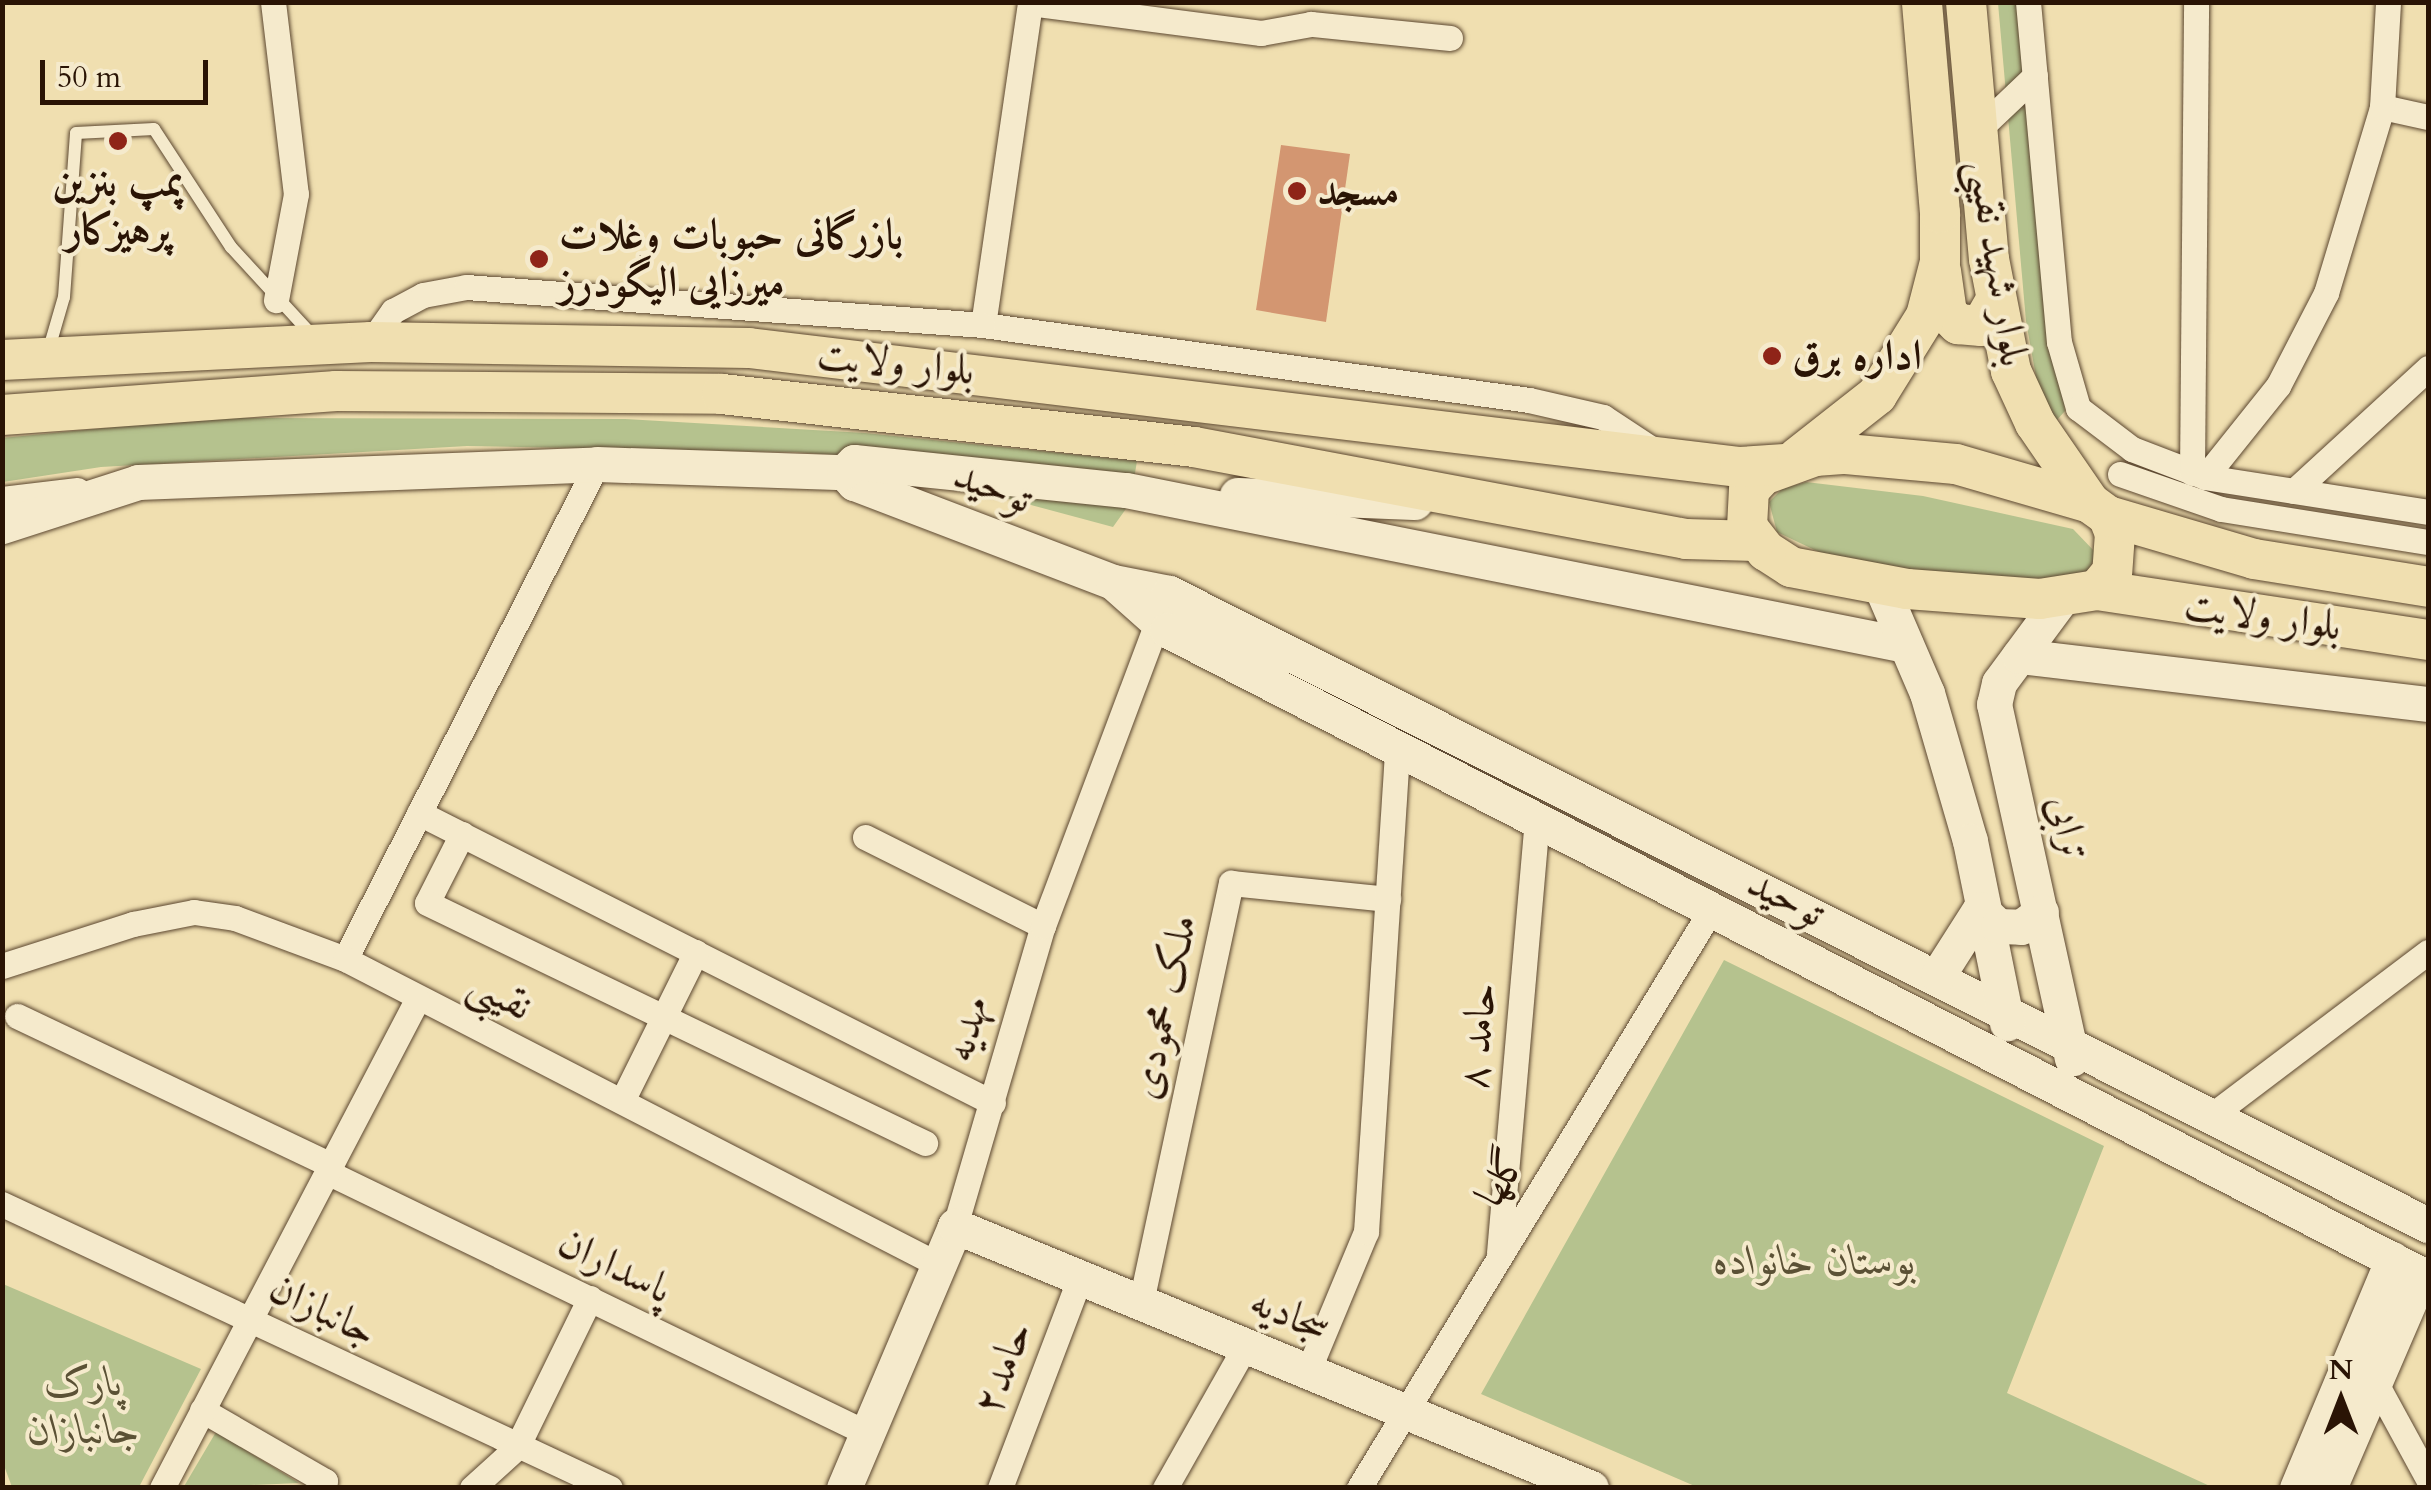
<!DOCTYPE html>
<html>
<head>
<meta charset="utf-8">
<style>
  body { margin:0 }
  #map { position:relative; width:2431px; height:1490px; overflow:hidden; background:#f0dfb0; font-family:Cardo,Amiri,serif }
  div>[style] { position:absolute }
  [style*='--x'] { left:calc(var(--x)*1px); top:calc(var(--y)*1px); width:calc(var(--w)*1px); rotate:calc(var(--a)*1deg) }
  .green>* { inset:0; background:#b5c28e }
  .building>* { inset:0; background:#d39671 }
  .roads { filter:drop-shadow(0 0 2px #5c4730) drop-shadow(0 0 2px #5c4730) }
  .lane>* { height:12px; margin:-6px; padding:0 6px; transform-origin:6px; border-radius:6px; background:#f5eacc }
  .street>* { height:25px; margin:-12.5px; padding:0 12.5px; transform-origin:12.5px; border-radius:12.5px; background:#f5eacc }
  .secondary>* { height:35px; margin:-17.5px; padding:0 17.5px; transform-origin:17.5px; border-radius:17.5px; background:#f5eacc }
  .primary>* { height:40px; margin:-20px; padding:0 20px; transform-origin:20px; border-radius:20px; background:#f0dfb0 }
  .dots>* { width:28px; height:28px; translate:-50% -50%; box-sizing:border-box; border:5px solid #f5eacc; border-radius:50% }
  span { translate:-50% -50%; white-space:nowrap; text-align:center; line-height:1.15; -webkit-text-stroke:8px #f5eacc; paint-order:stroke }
  .poi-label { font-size:42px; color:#2a1405; font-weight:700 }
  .left { translate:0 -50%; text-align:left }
  .street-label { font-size:42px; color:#2a1405 }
  .park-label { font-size:42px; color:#5b5135; font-style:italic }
  .frame { position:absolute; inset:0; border:5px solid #2a1405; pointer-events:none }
  .north { position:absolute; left:2291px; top:1350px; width:100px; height:100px; -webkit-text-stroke:8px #f5eacc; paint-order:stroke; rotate:0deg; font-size:28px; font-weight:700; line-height:40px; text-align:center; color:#2a1405 }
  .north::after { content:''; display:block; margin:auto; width:35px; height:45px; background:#2a1405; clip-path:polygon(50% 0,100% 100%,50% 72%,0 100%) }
  .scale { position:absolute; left:40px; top:60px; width:168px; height:45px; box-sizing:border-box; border:5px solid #2a1405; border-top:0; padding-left:12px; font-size:30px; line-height:35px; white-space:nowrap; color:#2a1405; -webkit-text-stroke:8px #f5eacc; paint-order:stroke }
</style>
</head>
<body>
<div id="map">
  <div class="green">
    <div style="clip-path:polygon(1998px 3px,2026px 3px,2065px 411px,2055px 422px,2038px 388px,2026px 321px)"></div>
    <div style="clip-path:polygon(206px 418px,625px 419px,865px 433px,1137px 461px,1134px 479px,796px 452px,467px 446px,101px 467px,3px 482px,2px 438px)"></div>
    <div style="clip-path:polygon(1806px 482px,1923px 496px,2073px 529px,2097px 554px,2084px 578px,2015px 581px,1893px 572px,1821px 553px,1777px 532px,1769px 502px,1782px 489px)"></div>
    <div style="clip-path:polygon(979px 491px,1133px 499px,1113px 527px)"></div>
    <div style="clip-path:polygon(1724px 960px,2104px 1146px,2007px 1393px,2212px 1487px,1697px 1487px,1481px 1394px)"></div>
    <div style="clip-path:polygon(3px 1284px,201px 1369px,139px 1487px,12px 1487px,3px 1463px)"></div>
    <div style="clip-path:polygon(216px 1432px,299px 1483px,183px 1488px)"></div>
  </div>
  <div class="building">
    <div style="clip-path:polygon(1281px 145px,1350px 154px,1326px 322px,1256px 310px)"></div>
  </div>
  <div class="roads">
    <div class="lane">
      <div style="--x:48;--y:352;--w:57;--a:-73.8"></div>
      <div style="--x:64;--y:297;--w:164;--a:-85.8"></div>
      <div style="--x:76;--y:133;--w:78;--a:-2.9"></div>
      <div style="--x:154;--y:129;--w:141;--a:56.9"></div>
      <div style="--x:231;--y:247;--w:118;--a:47.4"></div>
    </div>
    <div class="street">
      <div style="--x:273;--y:2;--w:193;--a:83.2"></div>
      <div style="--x:296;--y:194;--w:108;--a:100.7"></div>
      <div style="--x:2028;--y:2;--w:341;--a:84.8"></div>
      <div style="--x:2059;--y:342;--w:69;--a:73.9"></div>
      <div style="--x:2078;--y:408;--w:68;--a:37.2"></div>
      <div style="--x:2132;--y:449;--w:78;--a:21"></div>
      <div style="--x:2205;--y:477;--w:226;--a:8.9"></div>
      <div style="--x:1450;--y:38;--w:140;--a:-174.2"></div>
      <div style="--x:1311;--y:24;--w:51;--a:169.8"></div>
      <div style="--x:1261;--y:33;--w:233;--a:-172.6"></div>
      <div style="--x:1030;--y:3;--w:325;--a:98.3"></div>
      <div style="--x:983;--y:325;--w:551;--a:7.82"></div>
      <div style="--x:1529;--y:400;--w:76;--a:12.9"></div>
      <div style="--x:1603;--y:417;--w:60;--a:33.4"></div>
      <div style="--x:2382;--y:107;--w:47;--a:12.3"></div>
      <div style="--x:1977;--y:131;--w:80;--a:-43.5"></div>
      <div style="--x:371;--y:342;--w:38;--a:-55"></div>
      <div style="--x:393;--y:311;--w:34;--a:-28"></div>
      <div style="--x:423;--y:295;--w:44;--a:-10.5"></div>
      <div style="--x:466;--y:287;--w:518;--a:4.2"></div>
      <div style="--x:2192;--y:473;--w:471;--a:-89.5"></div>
      <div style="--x:2120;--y:474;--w:107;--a:19.1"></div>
      <div style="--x:2221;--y:509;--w:210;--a:9.1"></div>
      <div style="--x:2205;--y:477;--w:117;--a:-51.3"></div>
      <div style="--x:2278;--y:386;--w:105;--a:-62.7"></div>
      <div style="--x:2326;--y:293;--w:194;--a:-73.2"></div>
      <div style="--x:2382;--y:107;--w:105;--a:-86.7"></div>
      <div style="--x:2294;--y:491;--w:182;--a:-42.5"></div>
      <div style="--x:2;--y:499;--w:76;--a:-6.8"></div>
      <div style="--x:419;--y:813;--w:643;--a:26.8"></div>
      <div style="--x:462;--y:834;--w:77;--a:116.9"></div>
      <div style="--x:427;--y:903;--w:553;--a:25.73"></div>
      <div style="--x:865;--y:837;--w:199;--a:26.6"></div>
      <div style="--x:345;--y:959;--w:555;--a:-63.02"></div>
      <div style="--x:2;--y:966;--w:138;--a:-17.8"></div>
      <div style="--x:133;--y:924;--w:62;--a:-11.1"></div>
      <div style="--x:194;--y:912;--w:41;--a:8.3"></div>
      <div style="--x:235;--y:918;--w:117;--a:20.4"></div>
      <div style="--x:345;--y:959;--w:668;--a:27.26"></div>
      <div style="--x:17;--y:1016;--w:348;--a:25.4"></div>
      <div style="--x:623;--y:1099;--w:164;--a:-63.6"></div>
      <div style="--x:2211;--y:1116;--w:272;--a:-37.1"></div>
      <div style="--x:327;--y:1172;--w:600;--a:25.8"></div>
      <div style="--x:2;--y:1204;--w:671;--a:25.04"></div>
      <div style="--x:955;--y:1226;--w:313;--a:-73.7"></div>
      <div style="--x:1043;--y:926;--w:342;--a:-69.4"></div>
      <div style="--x:1499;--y:1253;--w:434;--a:-85"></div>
      <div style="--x:1141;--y:1302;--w:429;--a:-77.9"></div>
      <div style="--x:1231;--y:883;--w:158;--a:5.8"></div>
      <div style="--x:1308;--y:1371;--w:151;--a:-67.4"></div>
      <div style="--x:1366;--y:1232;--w:484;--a:-86.3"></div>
      <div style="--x:2373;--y:1378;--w:115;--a:61.4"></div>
      <div style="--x:202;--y:1410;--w:142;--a:30"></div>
      <div style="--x:325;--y:1481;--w:9;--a:131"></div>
      <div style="--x:162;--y:1488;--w:551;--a:-62.41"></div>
      <div style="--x:472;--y:1488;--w:61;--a:-42.3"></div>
      <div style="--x:517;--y:1447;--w:166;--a:-63.9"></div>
      <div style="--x:1000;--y:1488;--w:226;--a:-69.2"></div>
      <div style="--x:1165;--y:1488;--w:164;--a:-60.5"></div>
      <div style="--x:1359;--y:1488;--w:677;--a:-58.66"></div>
    </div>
    <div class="secondary">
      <div style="--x:844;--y:472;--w:15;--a:48"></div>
      <div style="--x:854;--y:483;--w:277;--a:20.9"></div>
      <div style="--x:1113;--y:582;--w:57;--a:11.1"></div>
      <div style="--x:1169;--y:593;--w:1409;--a:26.66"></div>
      <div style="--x:1237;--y:495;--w:178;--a:2.3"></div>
      <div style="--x:2;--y:526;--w:143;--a:-17.9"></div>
      <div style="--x:138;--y:482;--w:459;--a:-2.2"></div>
      <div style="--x:597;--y:464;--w:247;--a:1.9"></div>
      <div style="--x:844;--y:472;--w:14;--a:-45"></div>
      <div style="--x:854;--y:462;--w:273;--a:5.9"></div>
      <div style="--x:1126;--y:490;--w:795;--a:11.24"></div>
      <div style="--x:1114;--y:583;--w:71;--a:41.6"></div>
      <div style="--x:1167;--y:630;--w:1418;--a:27.2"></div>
      <div style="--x:1880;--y:584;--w:119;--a:66.7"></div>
      <div style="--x:1927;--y:693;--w:154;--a:73.8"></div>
      <div style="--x:1970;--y:841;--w:186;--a:78.5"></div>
      <div style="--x:2064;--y:595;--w:109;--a:126.5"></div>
      <div style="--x:1999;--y:683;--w:22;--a:103"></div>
      <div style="--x:1994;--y:704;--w:363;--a:77.6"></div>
      <div style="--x:2019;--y:656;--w:412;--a:6.7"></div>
      <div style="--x:1938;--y:975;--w:78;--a:-57.5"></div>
      <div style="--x:1980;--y:909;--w:25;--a:43"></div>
      <div style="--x:1998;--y:926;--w:23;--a:2"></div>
      <div style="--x:2021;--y:927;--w:25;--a:-37"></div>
      <div style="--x:844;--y:1488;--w:285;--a:-67"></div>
      <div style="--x:955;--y:1226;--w:688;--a:22.39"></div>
      <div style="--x:2297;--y:1488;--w:248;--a:-67.3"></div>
      <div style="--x:2329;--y:1488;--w:233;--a:-66.7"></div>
    </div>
    <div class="primary">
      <div style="--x:1966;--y:2;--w:258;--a:84.9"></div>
      <div style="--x:1989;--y:259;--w:114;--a:78.9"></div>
      <div style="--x:2011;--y:371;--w:57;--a:65.2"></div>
      <div style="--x:2035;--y:423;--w:97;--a:55.5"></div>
      <div style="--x:2090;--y:503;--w:22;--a:36"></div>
      <div style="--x:2108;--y:516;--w:18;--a:68"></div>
      <div style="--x:2115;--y:533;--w:39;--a:94"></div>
      <div style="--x:2112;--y:572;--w:23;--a:130"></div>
      <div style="--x:2097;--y:590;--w:58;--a:171"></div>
      <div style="--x:2040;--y:599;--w:133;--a:-175.7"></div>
      <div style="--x:1907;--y:589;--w:118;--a:-169.3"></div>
      <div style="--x:1791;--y:567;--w:30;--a:-147"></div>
      <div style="--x:1766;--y:551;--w:31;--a:-128"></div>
      <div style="--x:1747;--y:527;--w:37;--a:-87"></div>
      <div style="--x:1749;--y:490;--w:21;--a:-47"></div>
      <div style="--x:1763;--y:475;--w:55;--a:-20.1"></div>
      <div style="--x:1815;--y:456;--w:31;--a:-4"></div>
      <div style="--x:1846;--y:454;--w:110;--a:5.2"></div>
      <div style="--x:1956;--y:464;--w:140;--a:16.2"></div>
      <div style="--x:1941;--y:271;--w:42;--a:81.9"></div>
      <div style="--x:1947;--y:313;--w:16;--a:45"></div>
      <div style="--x:1958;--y:324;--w:23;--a:5"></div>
      <div style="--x:1981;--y:326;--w:30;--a:-60"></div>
      <div style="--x:2;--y:360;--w:369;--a:-2.8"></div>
      <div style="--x:371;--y:342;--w:378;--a:0.9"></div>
      <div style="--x:749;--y:348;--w:998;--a:6.85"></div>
      <div style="--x:1740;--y:467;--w:45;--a:-3.8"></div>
      <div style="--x:2;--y:415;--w:335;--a:-4.1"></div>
      <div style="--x:336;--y:391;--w:386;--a:0.4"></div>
      <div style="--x:722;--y:394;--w:475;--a:6.4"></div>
      <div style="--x:1194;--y:447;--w:501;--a:10.59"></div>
      <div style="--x:1686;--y:539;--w:69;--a:1.7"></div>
      <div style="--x:1797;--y:458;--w:102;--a:-38.2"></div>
      <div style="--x:1877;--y:395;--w:93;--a:-58.2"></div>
      <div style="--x:1926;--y:316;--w:56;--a:-75.5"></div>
      <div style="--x:1940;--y:262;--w:49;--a:-90"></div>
      <div style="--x:1940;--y:213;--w:212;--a:-94.9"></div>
      <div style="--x:2108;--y:516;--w:152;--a:16.4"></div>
      <div style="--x:2254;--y:559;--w:176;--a:9.1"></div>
      <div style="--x:2097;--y:590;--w:335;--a:8.6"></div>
    </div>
  </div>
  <div class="dots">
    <div style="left:118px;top:141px;background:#8f2418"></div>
    <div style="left:1297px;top:191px;background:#8f2418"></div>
    <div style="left:539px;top:259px;background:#8f2418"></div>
    <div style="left:1772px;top:356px;background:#8f2418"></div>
  </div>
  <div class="poi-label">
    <span style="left:118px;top:206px">پمپ بنزین<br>پرهیزکار</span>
    <span class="left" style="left:1317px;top:191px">مسجد</span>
    <span class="left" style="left:559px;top:259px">بازرگانی حبوبات وغلات<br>میرزایی الیگودرز</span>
    <span class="left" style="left:1792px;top:356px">اداره برق</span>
  </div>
  <div class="street-label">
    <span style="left:1998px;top:263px;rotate:81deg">بلوار شهید نقیبی</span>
    <span style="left:896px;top:363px;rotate:6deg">بلوار ولایت</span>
    <span style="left:993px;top:487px;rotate:21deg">توحید</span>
    <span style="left:2263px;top:616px;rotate:8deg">بلوار ولایت</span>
    <span style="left:2068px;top:828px;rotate:77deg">ترابی</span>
    <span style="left:1786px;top:898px;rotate:27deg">توحید</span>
    <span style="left:500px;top:995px;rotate:26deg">نقیبی</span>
    <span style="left:1164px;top:1007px;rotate:-78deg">ملک محمودی</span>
    <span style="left:967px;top:1029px;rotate:-74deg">مهدیه</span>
    <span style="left:1478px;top:1036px;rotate:-85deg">حامد ۸</span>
    <span style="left:1501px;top:1178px;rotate:-59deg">گلها</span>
    <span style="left:615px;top:1266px;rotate:26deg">پاسداران</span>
    <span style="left:323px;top:1310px;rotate:26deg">جانبازان</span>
    <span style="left:1290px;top:1315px;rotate:22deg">سجادیه</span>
    <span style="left:1003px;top:1368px;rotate:-69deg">حامد۲</span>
  </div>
  <div class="park-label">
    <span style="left:1815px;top:1261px">بوستان خانواده</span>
    <span style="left:84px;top:1406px">پارک<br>جانبازان</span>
  </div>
  <div class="frame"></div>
  <div class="north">N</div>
  <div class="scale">50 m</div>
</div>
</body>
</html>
